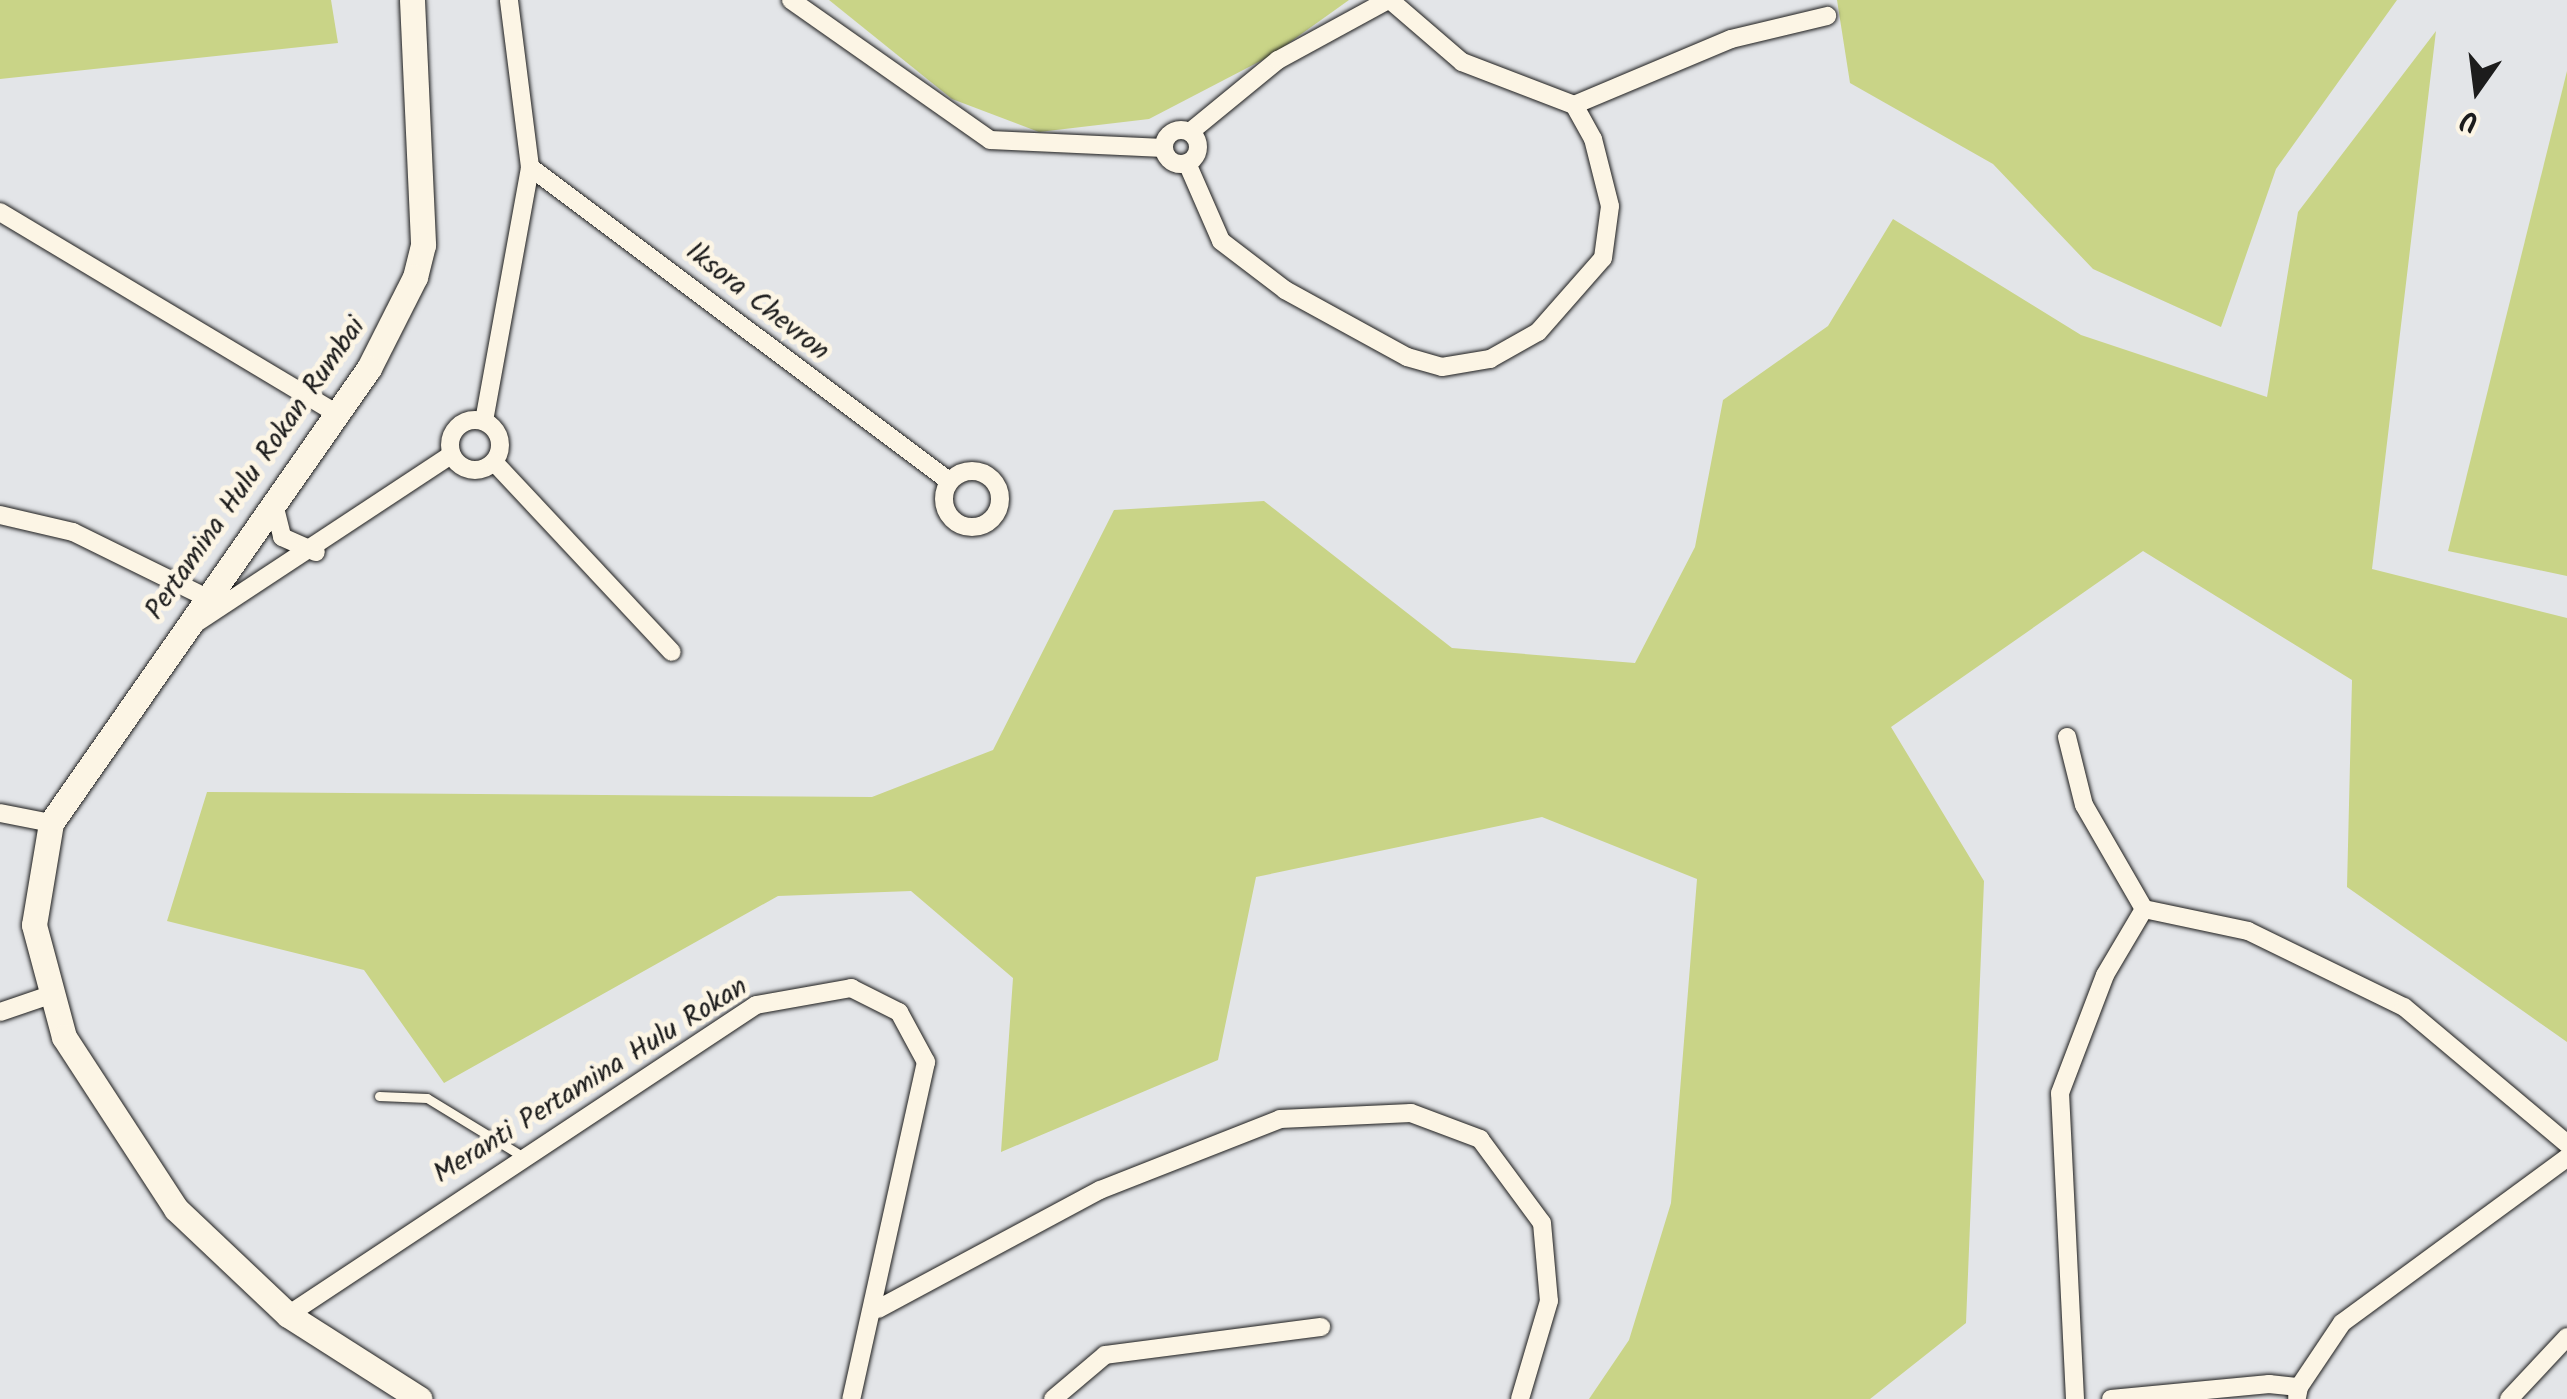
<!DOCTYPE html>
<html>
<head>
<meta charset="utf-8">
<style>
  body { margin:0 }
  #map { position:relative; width:2567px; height:1399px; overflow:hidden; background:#fcf5e5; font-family:Kalam,sans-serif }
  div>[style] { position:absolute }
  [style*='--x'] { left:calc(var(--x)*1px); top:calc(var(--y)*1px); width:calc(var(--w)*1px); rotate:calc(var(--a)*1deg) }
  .built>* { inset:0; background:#e3e5e8 }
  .green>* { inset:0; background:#c9d487 }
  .roads { filter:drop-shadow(0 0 2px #1c1c1c) drop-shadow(0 0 2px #1c1c1c) }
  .lane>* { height:9px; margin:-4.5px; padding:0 4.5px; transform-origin:4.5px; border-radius:4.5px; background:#fcf5e5 }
  .street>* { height:18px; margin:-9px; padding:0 9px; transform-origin:9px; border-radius:9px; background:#fcf5e5 }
  .street>.ring { margin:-9px; padding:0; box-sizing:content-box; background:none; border:18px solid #fcf5e5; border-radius:50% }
  .secondary>* { height:25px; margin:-12.5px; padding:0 12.5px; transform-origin:12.5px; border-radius:12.5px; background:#fcf5e5 }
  span { translate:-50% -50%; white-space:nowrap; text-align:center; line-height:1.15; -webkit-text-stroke:10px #fcf5e5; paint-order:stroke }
  .street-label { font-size:28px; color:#1c1c1c }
  .north { position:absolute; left:2427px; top:40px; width:100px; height:100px; -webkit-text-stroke:8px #fcf5e5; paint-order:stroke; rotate:194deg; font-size:28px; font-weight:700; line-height:40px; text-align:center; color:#1c1c1c }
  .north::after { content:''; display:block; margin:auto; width:35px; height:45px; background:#1c1c1c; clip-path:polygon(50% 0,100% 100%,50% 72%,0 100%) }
</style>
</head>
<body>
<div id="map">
  <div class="built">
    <div style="clip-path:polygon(0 0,2567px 0,2567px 1399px,0 1399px)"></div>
  </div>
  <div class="green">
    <div style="clip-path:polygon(0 0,331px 0,338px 43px,0 79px)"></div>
    <div style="clip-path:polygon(829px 0,1349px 0,1272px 55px,1149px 119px,1039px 132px,952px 99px)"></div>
    <div style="clip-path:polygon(1837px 0,2397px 0,2276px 169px,2221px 327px,2093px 269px,1993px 164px,1850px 83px)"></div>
    <div style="clip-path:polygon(2436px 31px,2372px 569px,2567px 618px,2567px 1042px,2347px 887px,2352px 680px,2143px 551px,1891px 727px,1984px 881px,1966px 1323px,1870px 1399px,1589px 1399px,1629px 1340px,1671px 1203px,1697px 879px,1542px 817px,1256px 877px,1218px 1060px,1001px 1152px,1013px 978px,911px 891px,778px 896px,444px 1083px,364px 970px,167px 921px,207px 792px,872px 797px,993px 750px,1114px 510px,1264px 501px,1452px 648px,1635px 663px,1695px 547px,1723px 400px,1828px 326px,1893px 219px,2081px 335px,2267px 397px,2298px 212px)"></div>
    <div style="clip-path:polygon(2567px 71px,2567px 576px,2448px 551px)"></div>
  </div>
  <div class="roads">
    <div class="lane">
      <div style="--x:379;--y:1096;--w:48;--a:2.4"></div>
      <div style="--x:427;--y:1098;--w:111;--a:31.4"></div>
    </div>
    <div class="street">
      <div style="--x:791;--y:0;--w:243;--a:35.1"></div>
      <div style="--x:990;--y:140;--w:174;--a:2.6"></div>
      <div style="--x:1574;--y:105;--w:170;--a:-22.8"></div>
      <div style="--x:1731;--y:39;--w:99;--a:-13.5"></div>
      <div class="ring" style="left:1164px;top:130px;width:16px;height:16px"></div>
      <div style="--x:1190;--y:132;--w:114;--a:-39.3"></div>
      <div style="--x:1278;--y:60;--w:125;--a:-28.6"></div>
      <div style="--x:1187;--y:163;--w:85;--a:66.4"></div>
      <div style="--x:1221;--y:241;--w:81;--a:37.4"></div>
      <div style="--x:1285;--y:290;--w:139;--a:28.8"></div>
      <div style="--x:1407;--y:357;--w:36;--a:16"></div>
      <div style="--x:1442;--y:367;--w:49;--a:-9.5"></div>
      <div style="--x:1490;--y:359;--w:55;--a:-29.4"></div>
      <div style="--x:1538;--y:332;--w:98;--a:-48.7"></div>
      <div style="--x:1603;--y:258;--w:52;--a:-82.3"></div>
      <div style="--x:1610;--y:206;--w:69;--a:-104.2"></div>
      <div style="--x:1593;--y:139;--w:39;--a:-119"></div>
      <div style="--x:1574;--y:105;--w:120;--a:-159"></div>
      <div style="--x:1462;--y:62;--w:95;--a:-139.3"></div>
      <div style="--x:530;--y:167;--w:524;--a:36.85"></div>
      <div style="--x:0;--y:212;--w:393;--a:30.9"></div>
      <div class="ring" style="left:450px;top:420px;width:32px;height:32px"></div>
      <div style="--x:484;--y:421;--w:258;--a:-79.7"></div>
      <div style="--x:530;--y:167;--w:168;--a:-97.2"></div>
      <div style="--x:494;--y:462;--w:260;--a:46.9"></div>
      <div class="ring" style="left:944px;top:471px;width:38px;height:38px"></div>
      <div style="--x:274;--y:504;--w:34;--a:76"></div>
      <div style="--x:282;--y:537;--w:37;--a:24"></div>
      <div style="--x:0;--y:515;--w:75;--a:13.1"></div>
      <div style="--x:73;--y:532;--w:149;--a:26.2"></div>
      <div style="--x:193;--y:625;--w:309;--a:-33.4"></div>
      <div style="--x:2067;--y:737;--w:70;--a:76"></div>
      <div style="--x:2084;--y:805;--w:120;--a:60"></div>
      <div style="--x:0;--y:813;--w:52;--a:11.1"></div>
      <div style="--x:0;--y:1012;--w:50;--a:-18.8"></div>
      <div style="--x:878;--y:1309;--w:252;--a:-28.2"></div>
      <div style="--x:1100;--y:1190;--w:193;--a:-21.5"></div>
      <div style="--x:1280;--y:1119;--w:131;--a:-2.6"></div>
      <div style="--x:1411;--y:1113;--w:74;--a:20.6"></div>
      <div style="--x:1480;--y:1139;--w:104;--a:53.6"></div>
      <div style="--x:1542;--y:1223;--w:78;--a:84.9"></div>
      <div style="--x:1549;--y:1301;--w:102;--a:106.5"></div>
      <div style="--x:288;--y:1315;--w:561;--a:-33.52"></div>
      <div style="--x:756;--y:1005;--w:97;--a:-10.1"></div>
      <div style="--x:851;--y:988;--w:54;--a:26.6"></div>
      <div style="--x:899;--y:1012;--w:57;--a:61.6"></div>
      <div style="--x:926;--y:1062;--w:345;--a:102.5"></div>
      <div style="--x:2299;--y:1387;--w:77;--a:-56.1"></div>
      <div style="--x:2342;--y:1323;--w:279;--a:-36.3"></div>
      <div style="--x:1053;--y:1399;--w:68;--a:-40.2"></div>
      <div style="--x:1105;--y:1355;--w:218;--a:-7.4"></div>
      <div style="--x:2075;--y:1399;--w:306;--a:-92.8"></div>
      <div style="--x:2060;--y:1093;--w:126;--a:-69.1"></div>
      <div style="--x:2105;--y:975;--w:77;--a:-59.4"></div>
      <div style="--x:2144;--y:909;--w:106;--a:11.9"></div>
      <div style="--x:2248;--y:931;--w:174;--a:26"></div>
      <div style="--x:2404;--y:1007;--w:213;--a:40"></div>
      <div style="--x:2111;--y:1399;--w:159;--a:-5.4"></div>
      <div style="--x:2269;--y:1384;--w:30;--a:6"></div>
      <div style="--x:2299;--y:1387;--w:10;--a:101"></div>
      <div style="--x:2509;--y:1399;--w:85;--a:-46.9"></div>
    </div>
    <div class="secondary">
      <div style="--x:412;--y:0;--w:245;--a:87.4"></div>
      <div style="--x:423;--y:245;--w:33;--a:104"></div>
      <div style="--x:415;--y:277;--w:102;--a:116.8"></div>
      <div style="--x:369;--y:368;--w:555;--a:124.95"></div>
      <div style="--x:51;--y:823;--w:103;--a:99.5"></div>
      <div style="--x:34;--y:925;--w:116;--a:75"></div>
      <div style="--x:64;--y:1037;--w:205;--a:56.9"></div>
      <div style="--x:176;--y:1209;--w:154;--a:43.4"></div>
      <div style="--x:288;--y:1315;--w:156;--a:32.5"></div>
    </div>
  </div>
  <div class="street-label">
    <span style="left:757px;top:302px;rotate:38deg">Iksora Chevron</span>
    <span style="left:256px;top:469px;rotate:-55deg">Pertamina Hulu Rokan Rumbai</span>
    <span style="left:591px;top:1081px;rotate:-32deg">Meranti Pertamina Hulu Rokan</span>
  </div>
  <div class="north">U</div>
</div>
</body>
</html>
